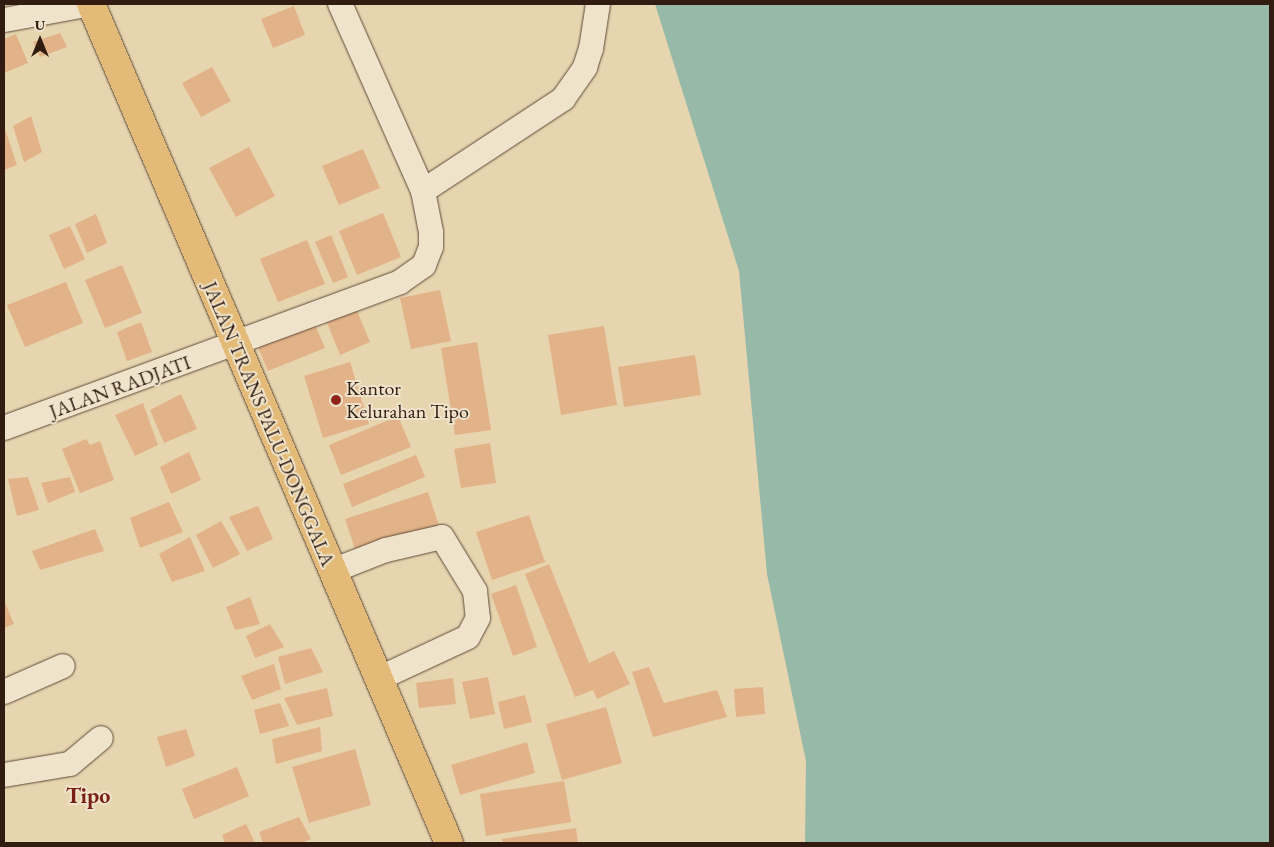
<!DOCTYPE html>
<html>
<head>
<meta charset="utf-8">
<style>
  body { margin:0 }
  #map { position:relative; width:1274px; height:847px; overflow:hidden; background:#e6d5af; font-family:"EB Garamond",serif }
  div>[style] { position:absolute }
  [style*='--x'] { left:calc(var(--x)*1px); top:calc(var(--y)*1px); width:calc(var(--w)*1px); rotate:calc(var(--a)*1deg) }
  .water>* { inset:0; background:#97b9a7 }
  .building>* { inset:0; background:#e2b388 }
  .roads { filter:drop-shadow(0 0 1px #5f4a39) drop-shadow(0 0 1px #5f4a39) }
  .street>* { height:24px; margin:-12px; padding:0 12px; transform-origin:12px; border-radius:12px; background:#efe4cb }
  .highway>* { height:28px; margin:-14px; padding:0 14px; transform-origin:14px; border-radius:14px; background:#e3ba78 }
  .dots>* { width:14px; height:14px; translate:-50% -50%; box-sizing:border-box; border:2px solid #efe4cb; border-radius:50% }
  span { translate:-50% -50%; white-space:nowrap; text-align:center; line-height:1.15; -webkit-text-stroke:4px #efe4cb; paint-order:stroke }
  .street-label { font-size:20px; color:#321c12 }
  .poi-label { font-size:20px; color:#321c12 }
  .left { translate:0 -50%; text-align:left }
  .quarter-label { font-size:22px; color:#7a1f14; font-weight:700 }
  .frame { position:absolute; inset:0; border:5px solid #321c12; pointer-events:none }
  .north { position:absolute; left:15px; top:15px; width:50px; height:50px; -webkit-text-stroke:4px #efe4cb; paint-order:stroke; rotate:0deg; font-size:14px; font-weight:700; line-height:20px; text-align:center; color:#321c12 }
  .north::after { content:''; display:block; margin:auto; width:18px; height:22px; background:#321c12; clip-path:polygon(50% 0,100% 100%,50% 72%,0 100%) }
</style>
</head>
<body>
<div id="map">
  <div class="water">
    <div style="clip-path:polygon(655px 4px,1270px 4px,1270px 843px,805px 843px,806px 761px,767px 574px,739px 271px)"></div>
  </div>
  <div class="building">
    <div style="clip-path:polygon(294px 6px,305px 35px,273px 48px,261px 19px)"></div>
    <div style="clip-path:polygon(60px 33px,67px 47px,40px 57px,33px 42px)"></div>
    <div style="clip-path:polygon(16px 34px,28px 63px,4px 73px,4px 39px)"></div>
    <div style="clip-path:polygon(212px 67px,231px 101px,201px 117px,182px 83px)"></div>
    <div style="clip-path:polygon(31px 116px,42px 152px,24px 162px,13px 126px)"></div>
    <div style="clip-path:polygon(4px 126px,17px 165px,4px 170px)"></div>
    <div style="clip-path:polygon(249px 147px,275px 196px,236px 217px,209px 168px)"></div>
    <div style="clip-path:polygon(363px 149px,380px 188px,339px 205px,322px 166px)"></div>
    <div style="clip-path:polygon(383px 213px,401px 257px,357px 275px,339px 231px)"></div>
    <div style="clip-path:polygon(96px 214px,107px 243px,87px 253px,75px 224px)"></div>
    <div style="clip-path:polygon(70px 226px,85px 259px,64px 269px,49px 235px)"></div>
    <div style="clip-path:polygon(331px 235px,348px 277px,333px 283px,315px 242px)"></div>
    <div style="clip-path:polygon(307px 240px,325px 284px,278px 302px,260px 259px)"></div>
    <div style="clip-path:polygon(122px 265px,142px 313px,105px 328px,85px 280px)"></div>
    <div style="clip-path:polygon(66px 282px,83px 323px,25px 347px,7px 305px)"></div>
    <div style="clip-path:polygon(440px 290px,451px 341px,411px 349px,400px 298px)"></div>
    <div style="clip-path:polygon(356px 308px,370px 342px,340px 355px,326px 320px)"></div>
    <div style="clip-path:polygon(313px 320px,325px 348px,268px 371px,256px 343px)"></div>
    <div style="clip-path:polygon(141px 322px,152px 352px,127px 361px,117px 332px)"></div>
    <div style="clip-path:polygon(604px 326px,617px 405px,561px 415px,548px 335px)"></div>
    <div style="clip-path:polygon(477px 342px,491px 430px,455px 435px,441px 348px)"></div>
    <div style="clip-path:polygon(695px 355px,701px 395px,624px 407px,618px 367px)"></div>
    <div style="clip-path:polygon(350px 362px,369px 424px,323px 438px,304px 376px)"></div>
    <div style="clip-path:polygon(181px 394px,197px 429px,164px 443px,150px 410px)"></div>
    <div style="clip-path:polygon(143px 403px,158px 445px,135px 456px,115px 415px)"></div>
    <div style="clip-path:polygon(398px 416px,411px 447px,341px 475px,329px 445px)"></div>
    <div style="clip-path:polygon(86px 439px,90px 445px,100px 441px,114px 480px,80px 493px,62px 449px)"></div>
    <div style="clip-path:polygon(490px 443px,496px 483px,461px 488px,454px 449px)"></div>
    <div style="clip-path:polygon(189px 452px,201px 480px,171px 494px,160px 467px)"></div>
    <div style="clip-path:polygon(416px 455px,425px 477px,352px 507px,343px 484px)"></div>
    <div style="clip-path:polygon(28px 477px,39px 510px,17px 516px,8px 479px)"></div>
    <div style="clip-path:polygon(70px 477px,75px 492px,48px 503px,41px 483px)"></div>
    <div style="clip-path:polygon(428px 492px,439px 526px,356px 552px,345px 519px)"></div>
    <div style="clip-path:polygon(169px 502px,183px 532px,140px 548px,130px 518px)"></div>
    <div style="clip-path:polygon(258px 506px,273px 539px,247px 551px,229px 517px)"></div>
    <div style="clip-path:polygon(529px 515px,545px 562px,492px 580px,476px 532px)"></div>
    <div style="clip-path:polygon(221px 521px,240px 554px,213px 568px,196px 535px)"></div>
    <div style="clip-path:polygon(95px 529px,104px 551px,40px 570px,32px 551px)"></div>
    <div style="clip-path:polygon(190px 537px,205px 571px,172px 582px,159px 554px)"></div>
    <div style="clip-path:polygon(549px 564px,589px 663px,614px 651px,630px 684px,597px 699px,593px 690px,575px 697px,525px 574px)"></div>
    <div style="clip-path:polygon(516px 585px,537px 647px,513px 656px,491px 594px)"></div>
    <div style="clip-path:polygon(250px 597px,260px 624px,235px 630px,226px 607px)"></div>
    <div style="clip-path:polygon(4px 600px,14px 624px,4px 628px)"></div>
    <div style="clip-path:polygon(270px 624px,284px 647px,255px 658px,246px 636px)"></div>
    <div style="clip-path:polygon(311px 648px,323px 672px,285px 684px,278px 657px)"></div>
    <div style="clip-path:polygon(274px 664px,281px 689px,252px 700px,241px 676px)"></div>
    <div style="clip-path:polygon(649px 667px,664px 703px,717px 690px,727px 717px,653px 737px,632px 672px)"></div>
    <div style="clip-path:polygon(488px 677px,495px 714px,470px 719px,462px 682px)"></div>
    <div style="clip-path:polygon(453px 678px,456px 704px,419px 708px,416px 683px)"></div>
    <div style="clip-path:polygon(763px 687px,765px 714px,736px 717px,734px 689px)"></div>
    <div style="clip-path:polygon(327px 688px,333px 716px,297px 725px,284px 698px)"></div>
    <div style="clip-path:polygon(525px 695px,532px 722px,504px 729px,498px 702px)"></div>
    <div style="clip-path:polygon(280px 703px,289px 726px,260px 734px,254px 710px)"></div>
    <div style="clip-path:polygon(606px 707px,622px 763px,562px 780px,546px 724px)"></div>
    <div style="clip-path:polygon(320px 727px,322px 751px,276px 764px,272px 739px)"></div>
    <div style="clip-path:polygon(186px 729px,195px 756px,166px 767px,157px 737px)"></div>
    <div style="clip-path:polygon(527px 742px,535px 773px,460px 795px,451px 765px)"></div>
    <div style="clip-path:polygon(355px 749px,371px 805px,309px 823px,292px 767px)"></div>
    <div style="clip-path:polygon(237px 767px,249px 796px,194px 819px,182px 789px)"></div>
    <div style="clip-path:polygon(564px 781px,571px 822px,486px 836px,480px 794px)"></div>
    <div style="clip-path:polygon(299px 817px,311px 839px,301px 843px,263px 843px,259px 832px)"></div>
    <div style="clip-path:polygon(246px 824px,255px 843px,225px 843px,222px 835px)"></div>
    <div style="clip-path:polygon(576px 828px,578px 843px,503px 843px,502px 839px)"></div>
  </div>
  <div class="roads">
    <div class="street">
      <div style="--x:4;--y:20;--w:88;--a:-10.4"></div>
      <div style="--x:423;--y:191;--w:168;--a:-33.3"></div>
      <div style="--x:563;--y:99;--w:39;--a:-55"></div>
      <div style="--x:585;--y:67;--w:19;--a:-72"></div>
      <div style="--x:591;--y:49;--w:46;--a:-81.2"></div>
      <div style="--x:4;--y:428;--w:422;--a:-20.2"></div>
      <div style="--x:400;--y:282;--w:29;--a:-35"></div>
      <div style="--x:424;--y:265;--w:19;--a:-69"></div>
      <div style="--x:431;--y:247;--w:15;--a:-90"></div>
      <div style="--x:431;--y:232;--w:42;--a:-101"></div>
      <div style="--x:423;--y:191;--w:205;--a:-113.9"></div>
      <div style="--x:332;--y:571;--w:58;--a:-21.3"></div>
      <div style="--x:386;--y:550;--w:57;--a:-13.1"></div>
      <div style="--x:442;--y:537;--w:63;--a:58.6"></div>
      <div style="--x:475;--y:591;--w:27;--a:84"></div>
      <div style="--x:478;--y:618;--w:21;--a:118"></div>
      <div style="--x:468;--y:637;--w:99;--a:155"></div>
      <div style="--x:4;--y:692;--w:64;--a:-23.8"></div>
      <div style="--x:4;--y:775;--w:67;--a:-9.5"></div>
      <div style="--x:70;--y:764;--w:40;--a:-40"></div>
    </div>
    <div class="highway">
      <div style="--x:91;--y:4;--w:912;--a:66.89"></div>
    </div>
  </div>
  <div class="dots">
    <div style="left:336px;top:400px;background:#8f2418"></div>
  </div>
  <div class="street-label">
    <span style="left:120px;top:387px;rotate:-20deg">JALAN RADJATI</span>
    <span style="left:269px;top:424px;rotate:67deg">JALAN TRANS PALU-DONGGALA</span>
  </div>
  <div class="poi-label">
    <span class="left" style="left:346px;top:400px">Kantor<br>Kelurahan Tipo</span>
  </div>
  <div class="quarter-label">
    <span style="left:88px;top:796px">Tipo</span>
  </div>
  <div class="frame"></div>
  <div class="north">U</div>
</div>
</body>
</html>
